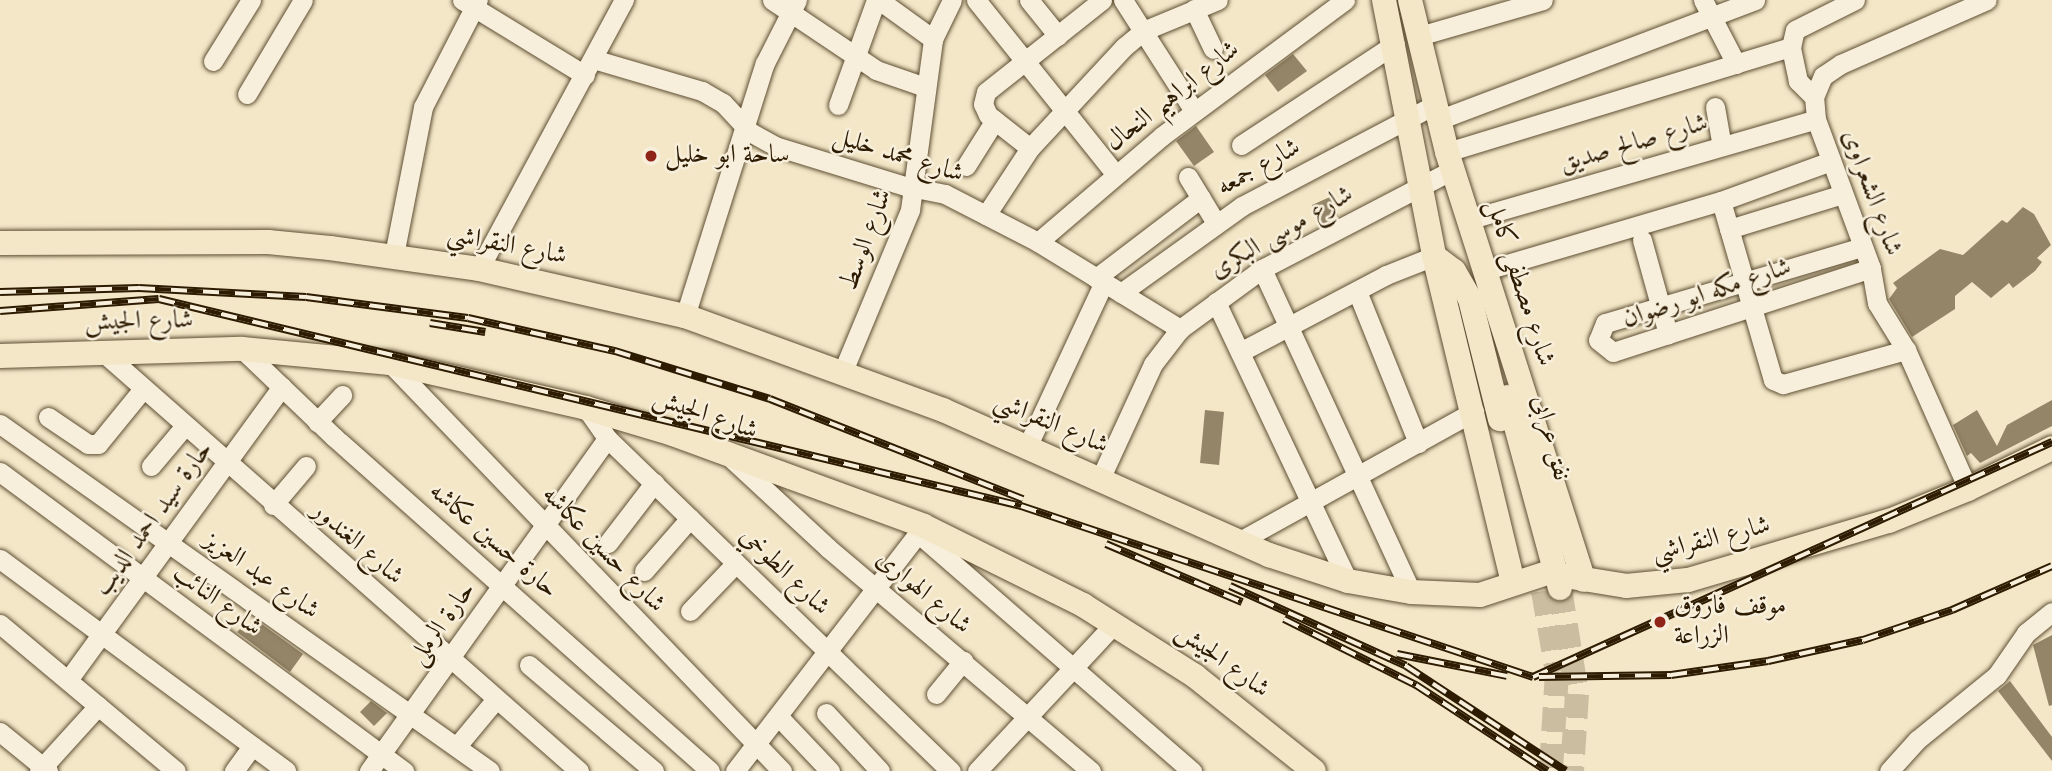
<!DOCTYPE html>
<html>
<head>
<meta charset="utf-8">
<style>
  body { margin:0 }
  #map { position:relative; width:2052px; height:771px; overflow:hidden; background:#f3e7c7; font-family:"Old Standard TT",Amiri,serif }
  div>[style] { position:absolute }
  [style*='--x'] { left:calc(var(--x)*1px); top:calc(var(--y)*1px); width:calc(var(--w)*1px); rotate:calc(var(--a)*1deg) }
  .building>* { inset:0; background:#948568 }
  .major-tunnel>* { height:24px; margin-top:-12px; transform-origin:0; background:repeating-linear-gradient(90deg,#cbbea0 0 24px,transparent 0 36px) }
  .roads { filter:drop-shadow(0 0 2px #5e4e33) drop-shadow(0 0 2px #5e4e33) }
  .minor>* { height:19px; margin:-9.5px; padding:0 9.5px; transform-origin:9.5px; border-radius:9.5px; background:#f7efdb }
  .major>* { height:24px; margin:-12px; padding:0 12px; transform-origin:12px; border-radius:12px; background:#f3e7c7 }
  .rail>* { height:8px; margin-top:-4px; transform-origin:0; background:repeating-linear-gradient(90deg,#f7efdb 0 16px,#2d1b02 0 32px); box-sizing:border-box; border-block:2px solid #2d1b02 }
  .dots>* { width:19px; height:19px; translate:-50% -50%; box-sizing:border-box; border:4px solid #f7efdb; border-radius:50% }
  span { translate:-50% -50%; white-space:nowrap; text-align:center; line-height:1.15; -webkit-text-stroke:5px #f7efdb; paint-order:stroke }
  .street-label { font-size:26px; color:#2d1b02 }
  .poi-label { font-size:26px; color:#2d1b02 }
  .left { translate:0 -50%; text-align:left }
</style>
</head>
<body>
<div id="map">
  <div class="building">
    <div style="clip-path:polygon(1293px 54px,1307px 71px,1278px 92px,1265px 75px)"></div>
    <div style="clip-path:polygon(1196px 126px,1214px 152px,1194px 166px,1176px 141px)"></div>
    <div style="clip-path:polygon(1330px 197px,1338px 215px,1321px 225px,1312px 205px)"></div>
    <div style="clip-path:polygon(2023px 207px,2034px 214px,2051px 245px,2037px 258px,2042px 262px,2035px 271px,2013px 288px,2009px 283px,1991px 298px,1972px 282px,1955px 296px,1955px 309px,1912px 337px,1889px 299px,1897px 288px,1893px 283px,1940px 249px,1963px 255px,2002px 220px,2007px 223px)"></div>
    <div style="clip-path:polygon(2052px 400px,2052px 426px,1980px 463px,1971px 453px,1967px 456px,1953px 425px,1977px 410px,1997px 446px,2007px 425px)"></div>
    <div style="clip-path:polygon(1205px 410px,1224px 412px,1219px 465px,1200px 463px)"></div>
    <div style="clip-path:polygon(256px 620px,303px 654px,290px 672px,237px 632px,240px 629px,246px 633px)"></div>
    <div style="clip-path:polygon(2052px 635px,2052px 705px,2049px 706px,2033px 645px)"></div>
    <div style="clip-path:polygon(2010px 681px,2052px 737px,2052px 761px,1998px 691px)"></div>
    <div style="clip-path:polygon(371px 701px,387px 713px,374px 726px,360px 712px)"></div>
  </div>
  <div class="major-tunnel">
    <div style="--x:1560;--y:589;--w:106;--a:80.8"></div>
    <div style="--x:1577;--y:694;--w:77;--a:93.7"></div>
    <div style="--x:1543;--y:591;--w:82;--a:80.2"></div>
    <div style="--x:1557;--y:672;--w:99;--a:93.5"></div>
  </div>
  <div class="roads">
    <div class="minor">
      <div style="--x:462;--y:0;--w:144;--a:31.4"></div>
      <div style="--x:772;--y:0;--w:125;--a:33.9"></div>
      <div style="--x:876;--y:70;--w:52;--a:19.1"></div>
      <div style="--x:879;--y:0;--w:67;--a:35.8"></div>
      <div style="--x:976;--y:0;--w:224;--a:51.3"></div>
      <div style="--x:1029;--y:0;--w:46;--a:51.1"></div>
      <div style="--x:1123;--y:0;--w:132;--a:57.4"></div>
      <div style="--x:1703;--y:0;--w:72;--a:62.7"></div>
      <div style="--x:1194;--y:9;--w:44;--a:64.6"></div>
      <div style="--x:1419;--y:36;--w:129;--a:-16.2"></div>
      <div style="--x:593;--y:59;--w:114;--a:16.4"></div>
      <div style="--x:702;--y:91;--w:24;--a:30"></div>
      <div style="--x:723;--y:103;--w:40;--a:47"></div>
      <div style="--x:750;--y:132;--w:29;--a:29"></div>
      <div style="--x:775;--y:146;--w:136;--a:17.1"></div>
      <div style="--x:905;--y:186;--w:41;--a:11.3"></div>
      <div style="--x:945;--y:194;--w:105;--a:27.3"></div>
      <div style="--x:1038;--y:242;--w:167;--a:31.5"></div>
      <div style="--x:213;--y:61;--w:72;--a:-58.1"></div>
      <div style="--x:247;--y:94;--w:109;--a:-59.2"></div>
      <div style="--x:1814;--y:97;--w:23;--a:-135"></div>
      <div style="--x:1798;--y:81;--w:35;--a:-102"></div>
      <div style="--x:1791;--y:47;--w:17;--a:-77"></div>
      <div style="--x:1795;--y:30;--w:67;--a:-26.6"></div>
      <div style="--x:838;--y:105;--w:112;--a:-70.1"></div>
      <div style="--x:1715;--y:107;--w:39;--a:80"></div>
      <div style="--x:1438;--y:120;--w:339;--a:-20.7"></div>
      <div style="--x:1241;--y:145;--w:184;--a:-33.3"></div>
      <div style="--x:1030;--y:148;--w:53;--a:-141.8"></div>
      <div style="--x:988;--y:115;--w:12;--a:-114"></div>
      <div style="--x:983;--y:104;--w:12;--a:-76"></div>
      <div style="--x:986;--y:92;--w:148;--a:-38.4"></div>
      <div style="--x:1447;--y:152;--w:360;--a:-17"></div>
      <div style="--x:966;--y:166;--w:54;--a:-57.8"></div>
      <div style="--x:1188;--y:177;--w:54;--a:58.7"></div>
      <div style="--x:1721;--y:201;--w:186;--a:73.8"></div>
      <div style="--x:1773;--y:380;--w:11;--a:22"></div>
      <div style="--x:1783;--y:384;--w:128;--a:-15.5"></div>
      <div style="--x:986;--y:215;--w:80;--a:-56.7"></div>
      <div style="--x:1030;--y:148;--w:138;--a:-47.1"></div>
      <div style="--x:1124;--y:47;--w:25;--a:-40"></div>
      <div style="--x:1143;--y:31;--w:81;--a:-22.5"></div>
      <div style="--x:1467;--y:220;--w:363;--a:-16.1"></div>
      <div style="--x:1729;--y:229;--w:119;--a:-17.1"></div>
      <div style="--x:1642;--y:240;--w:98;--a:74.5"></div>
      <div style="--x:1038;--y:242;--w:163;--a:-40.5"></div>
      <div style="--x:1162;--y:136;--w:228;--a:-36.6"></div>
      <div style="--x:1862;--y:247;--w:268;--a:163.5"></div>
      <div style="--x:1605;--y:323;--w:18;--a:112"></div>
      <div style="--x:1598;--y:340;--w:19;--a:39"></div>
      <div style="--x:1613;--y:352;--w:271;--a:-18"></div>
      <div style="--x:394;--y:255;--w:151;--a:-78.9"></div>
      <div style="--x:423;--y:107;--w:120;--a:-62.8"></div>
      <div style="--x:479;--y:269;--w:306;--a:-61.7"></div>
      <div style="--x:1262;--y:269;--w:356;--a:65.2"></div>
      <div style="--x:1483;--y:271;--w:248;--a:-16.4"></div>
      <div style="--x:1721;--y:201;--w:117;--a:-20"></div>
      <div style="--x:1096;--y:278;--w:132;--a:-37.3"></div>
      <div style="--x:1357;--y:291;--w:164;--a:68.1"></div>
      <div style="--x:1121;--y:293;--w:149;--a:-35.7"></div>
      <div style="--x:1242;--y:206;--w:217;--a:-27.7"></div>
      <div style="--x:1216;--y:302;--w:309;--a:64.7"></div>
      <div style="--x:685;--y:316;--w:265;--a:-72.5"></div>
      <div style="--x:765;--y:63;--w:71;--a:-63.1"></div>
      <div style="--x:242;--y:349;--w:127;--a:43.7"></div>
      <div style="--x:334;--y:437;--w:503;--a:41.61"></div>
      <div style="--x:1240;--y:352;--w:165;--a:-27.8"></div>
      <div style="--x:1386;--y:275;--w:52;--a:-21.6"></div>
      <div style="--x:104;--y:353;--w:633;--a:41.35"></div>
      <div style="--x:390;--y:363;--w:566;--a:46.15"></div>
      <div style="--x:843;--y:371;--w:174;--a:-67.4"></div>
      <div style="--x:910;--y:210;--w:173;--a:-82.3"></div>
      <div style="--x:933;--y:39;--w:43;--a:-64"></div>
      <div style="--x:586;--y:408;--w:37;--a:55"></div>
      <div style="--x:607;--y:438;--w:479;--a:44.1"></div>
      <div style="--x:48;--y:417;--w:48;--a:34"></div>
      <div style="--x:88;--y:444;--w:10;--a:0"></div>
      <div style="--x:98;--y:444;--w:70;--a:-50.8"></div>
      <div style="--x:317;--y:422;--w:37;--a:-47"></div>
      <div style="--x:0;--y:424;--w:600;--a:35.3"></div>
      <div style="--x:1028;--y:445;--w:180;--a:-65"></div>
      <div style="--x:732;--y:459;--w:131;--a:42.8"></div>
      <div style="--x:828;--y:548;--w:345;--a:40.3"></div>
      <div style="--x:151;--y:466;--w:50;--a:-49.9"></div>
      <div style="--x:0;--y:472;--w:503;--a:36.51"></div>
      <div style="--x:1101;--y:477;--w:124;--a:-65.3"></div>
      <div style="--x:1153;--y:364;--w:44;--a:-52.4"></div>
      <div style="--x:1180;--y:329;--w:102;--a:-36.2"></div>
      <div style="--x:1262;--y:269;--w:214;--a:-27.5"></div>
      <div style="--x:1968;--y:489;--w:152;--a:-114"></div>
      <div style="--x:1906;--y:350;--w:55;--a:-121.7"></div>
      <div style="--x:1877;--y:303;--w:36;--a:-100"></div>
      <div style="--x:1871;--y:268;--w:159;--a:-110.3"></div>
      <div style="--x:1816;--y:119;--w:22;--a:-95"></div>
      <div style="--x:1814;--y:97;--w:23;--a:-67"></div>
      <div style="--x:1823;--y:76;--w:22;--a:-34"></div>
      <div style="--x:1841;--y:64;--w:159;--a:-23.7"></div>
      <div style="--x:273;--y:505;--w:51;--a:-49.8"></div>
      <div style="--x:919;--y:534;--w:362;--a:41"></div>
      <div style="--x:1238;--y:542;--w:270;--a:-29"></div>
      <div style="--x:608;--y:543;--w:76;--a:-52.5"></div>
      <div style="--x:0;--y:559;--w:356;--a:36.5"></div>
      <div style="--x:644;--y:571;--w:70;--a:-49"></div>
      <div style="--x:690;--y:611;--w:66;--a:-46.2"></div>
      <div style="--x:0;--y:624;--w:229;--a:39.9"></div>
      <div style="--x:529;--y:665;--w:164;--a:40.3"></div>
      <div style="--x:68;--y:680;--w:363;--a:-53.9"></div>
      <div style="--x:936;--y:694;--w:43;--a:-50.7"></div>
      <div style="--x:826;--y:713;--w:79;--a:47"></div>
      <div style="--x:778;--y:716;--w:76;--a:46.6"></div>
      <div style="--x:0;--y:732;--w:62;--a:39.1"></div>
      <div style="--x:457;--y:746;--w:61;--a:-50.3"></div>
      <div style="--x:39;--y:771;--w:88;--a:-47.8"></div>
      <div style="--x:234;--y:771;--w:31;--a:-54"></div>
      <div style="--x:369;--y:771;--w:409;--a:-54.4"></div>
      <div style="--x:735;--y:771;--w:309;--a:-52.4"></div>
      <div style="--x:977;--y:771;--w:202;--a:-47"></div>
      <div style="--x:1889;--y:771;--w:42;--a:-47.9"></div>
      <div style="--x:1917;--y:740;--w:103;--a:-39.1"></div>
      <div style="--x:1997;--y:675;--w:51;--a:-55.4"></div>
      <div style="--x:2026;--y:633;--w:33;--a:-39"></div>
    </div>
    <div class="major">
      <div style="--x:1384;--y:0;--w:261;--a:78.9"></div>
      <div style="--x:1434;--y:256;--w:335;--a:76.4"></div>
      <div style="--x:1410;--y:0;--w:156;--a:76.3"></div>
      <div style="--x:1447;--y:152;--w:449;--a:72.3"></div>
      <div style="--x:0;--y:243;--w:268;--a:-0.2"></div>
      <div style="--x:268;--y:242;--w:62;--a:5.5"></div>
      <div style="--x:330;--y:248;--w:150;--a:8"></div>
      <div style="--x:479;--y:269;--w:211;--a:12.9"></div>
      <div style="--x:685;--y:316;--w:275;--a:20"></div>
      <div style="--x:943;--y:410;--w:357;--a:24"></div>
      <div style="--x:1269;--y:555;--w:83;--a:18.2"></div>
      <div style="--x:1348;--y:581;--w:64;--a:9.9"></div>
      <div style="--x:1411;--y:592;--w:69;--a:2.5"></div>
      <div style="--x:1480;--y:595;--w:71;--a:-18.2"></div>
      <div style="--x:1547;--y:573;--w:80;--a:9.3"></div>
      <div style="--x:1626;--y:586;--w:62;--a:-5.5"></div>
      <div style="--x:1688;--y:580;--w:209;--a:-16.4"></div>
      <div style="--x:1889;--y:521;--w:85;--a:-22.1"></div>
      <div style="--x:1968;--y:489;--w:93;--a:-26"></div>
      <div style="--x:1434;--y:256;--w:25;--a:37"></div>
      <div style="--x:1454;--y:271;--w:32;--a:60"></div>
      <div style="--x:1470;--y:299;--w:124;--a:76"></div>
      <div style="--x:0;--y:356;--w:242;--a:-1.7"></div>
      <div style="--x:242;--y:349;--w:149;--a:5.4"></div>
      <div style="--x:390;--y:363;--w:201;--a:12.9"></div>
      <div style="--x:586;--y:408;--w:91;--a:16.6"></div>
      <div style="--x:673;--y:434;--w:267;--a:20.1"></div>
      <div style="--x:924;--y:526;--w:178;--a:26.4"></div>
      <div style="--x:1083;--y:605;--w:133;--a:32.4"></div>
      <div style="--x:1195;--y:676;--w:152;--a:38.6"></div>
      <div style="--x:1508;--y:397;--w:198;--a:74.8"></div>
    </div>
  </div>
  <div class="rail">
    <div style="--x:0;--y:292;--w:139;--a:-1.6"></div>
    <div style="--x:139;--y:288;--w:167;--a:3.1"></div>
    <div style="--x:306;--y:297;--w:163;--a:7.4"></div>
    <div style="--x:468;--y:318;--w:151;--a:12.7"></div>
    <div style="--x:615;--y:351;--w:162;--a:17.2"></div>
    <div style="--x:770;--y:399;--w:272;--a:21.6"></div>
    <div style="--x:0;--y:311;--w:159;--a:-4.3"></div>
    <div style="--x:159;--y:299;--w:887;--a:13.5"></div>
    <div style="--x:1021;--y:506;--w:540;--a:18.47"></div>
    <div style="--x:1533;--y:677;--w:570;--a:-24.36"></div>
    <div style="--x:430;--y:323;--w:56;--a:9.3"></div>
    <div style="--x:1106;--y:544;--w:148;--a:23.1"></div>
    <div style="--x:1230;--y:586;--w:193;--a:24.4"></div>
    <div style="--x:1406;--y:666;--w:191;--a:33.3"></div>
    <div style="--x:1284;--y:619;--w:148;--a:26.6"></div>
    <div style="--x:1416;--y:685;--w:157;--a:33.3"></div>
    <div style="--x:1397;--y:654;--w:112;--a:11.3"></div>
    <div style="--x:1539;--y:677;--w:132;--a:-0.9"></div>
    <div style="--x:1671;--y:675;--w:98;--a:-8.2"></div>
    <div style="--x:1768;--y:661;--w:97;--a:-12.5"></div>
    <div style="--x:1863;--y:640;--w:94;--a:-18.6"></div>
    <div style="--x:1952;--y:610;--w:109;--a:-23.7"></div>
  </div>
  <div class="dots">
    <div style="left:651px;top:156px;background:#8f2418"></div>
    <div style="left:1660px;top:622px;background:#8f2418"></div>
  </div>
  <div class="street-label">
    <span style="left:1173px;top:97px;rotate:-38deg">شارع ابراهيم النحال</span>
    <span style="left:1634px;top:144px;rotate:-16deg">شارع صالح صديق</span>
    <span style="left:898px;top:156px;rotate:17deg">شارع محمد خليل</span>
    <span style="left:1259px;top:168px;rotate:-29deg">شارع جمعه</span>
    <span style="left:1871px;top:193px;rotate:70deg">شارع الشعراوى</span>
    <span style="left:1282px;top:233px;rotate:-30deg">شارع موسى البكرى</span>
    <span style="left:867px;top:240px;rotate:-70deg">شارع الوسط</span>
    <span style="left:507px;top:246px;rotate:11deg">شارع النقراشي</span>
    <span style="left:1519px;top:283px;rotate:72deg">شارع مصطفى كامل</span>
    <span style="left:1707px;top:294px;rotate:-18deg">شارع مكه ابو رضوان</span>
    <span style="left:139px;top:322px;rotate:-1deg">شارع الجيش</span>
    <span style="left:705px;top:415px;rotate:19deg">شارع الجيش</span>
    <span style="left:1051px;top:424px;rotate:23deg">شارع النقراشي</span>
    <span style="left:1550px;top:438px;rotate:75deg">نفق عرابى</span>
    <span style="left:154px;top:519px;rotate:-54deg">حارة سيد احمد الديب</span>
    <span style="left:1711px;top:540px;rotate:-14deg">شارع النقراشي</span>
    <span style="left:493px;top:541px;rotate:41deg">حارة حسين عكاشه</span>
    <span style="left:357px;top:544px;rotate:41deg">شارع الغندور</span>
    <span style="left:603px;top:550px;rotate:46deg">شارع حسين عكاشه</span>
    <span style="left:784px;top:572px;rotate:44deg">شارع الطوخي</span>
    <span style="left:261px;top:576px;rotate:35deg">شارع عبد العزيز</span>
    <span style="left:923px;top:593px;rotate:40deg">شارع الهوارى</span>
    <span style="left:217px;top:601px;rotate:36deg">شارع النائب</span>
    <span style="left:443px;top:624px;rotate:-55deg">حارة الرملى</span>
    <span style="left:1222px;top:661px;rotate:36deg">شارع الجيش</span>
  </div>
  <div class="poi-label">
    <span class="left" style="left:665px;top:156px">ساحة ابو خليل</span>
    <span class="left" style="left:1674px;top:622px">موقف فاروق<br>الزراعة</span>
  </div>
</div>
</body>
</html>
